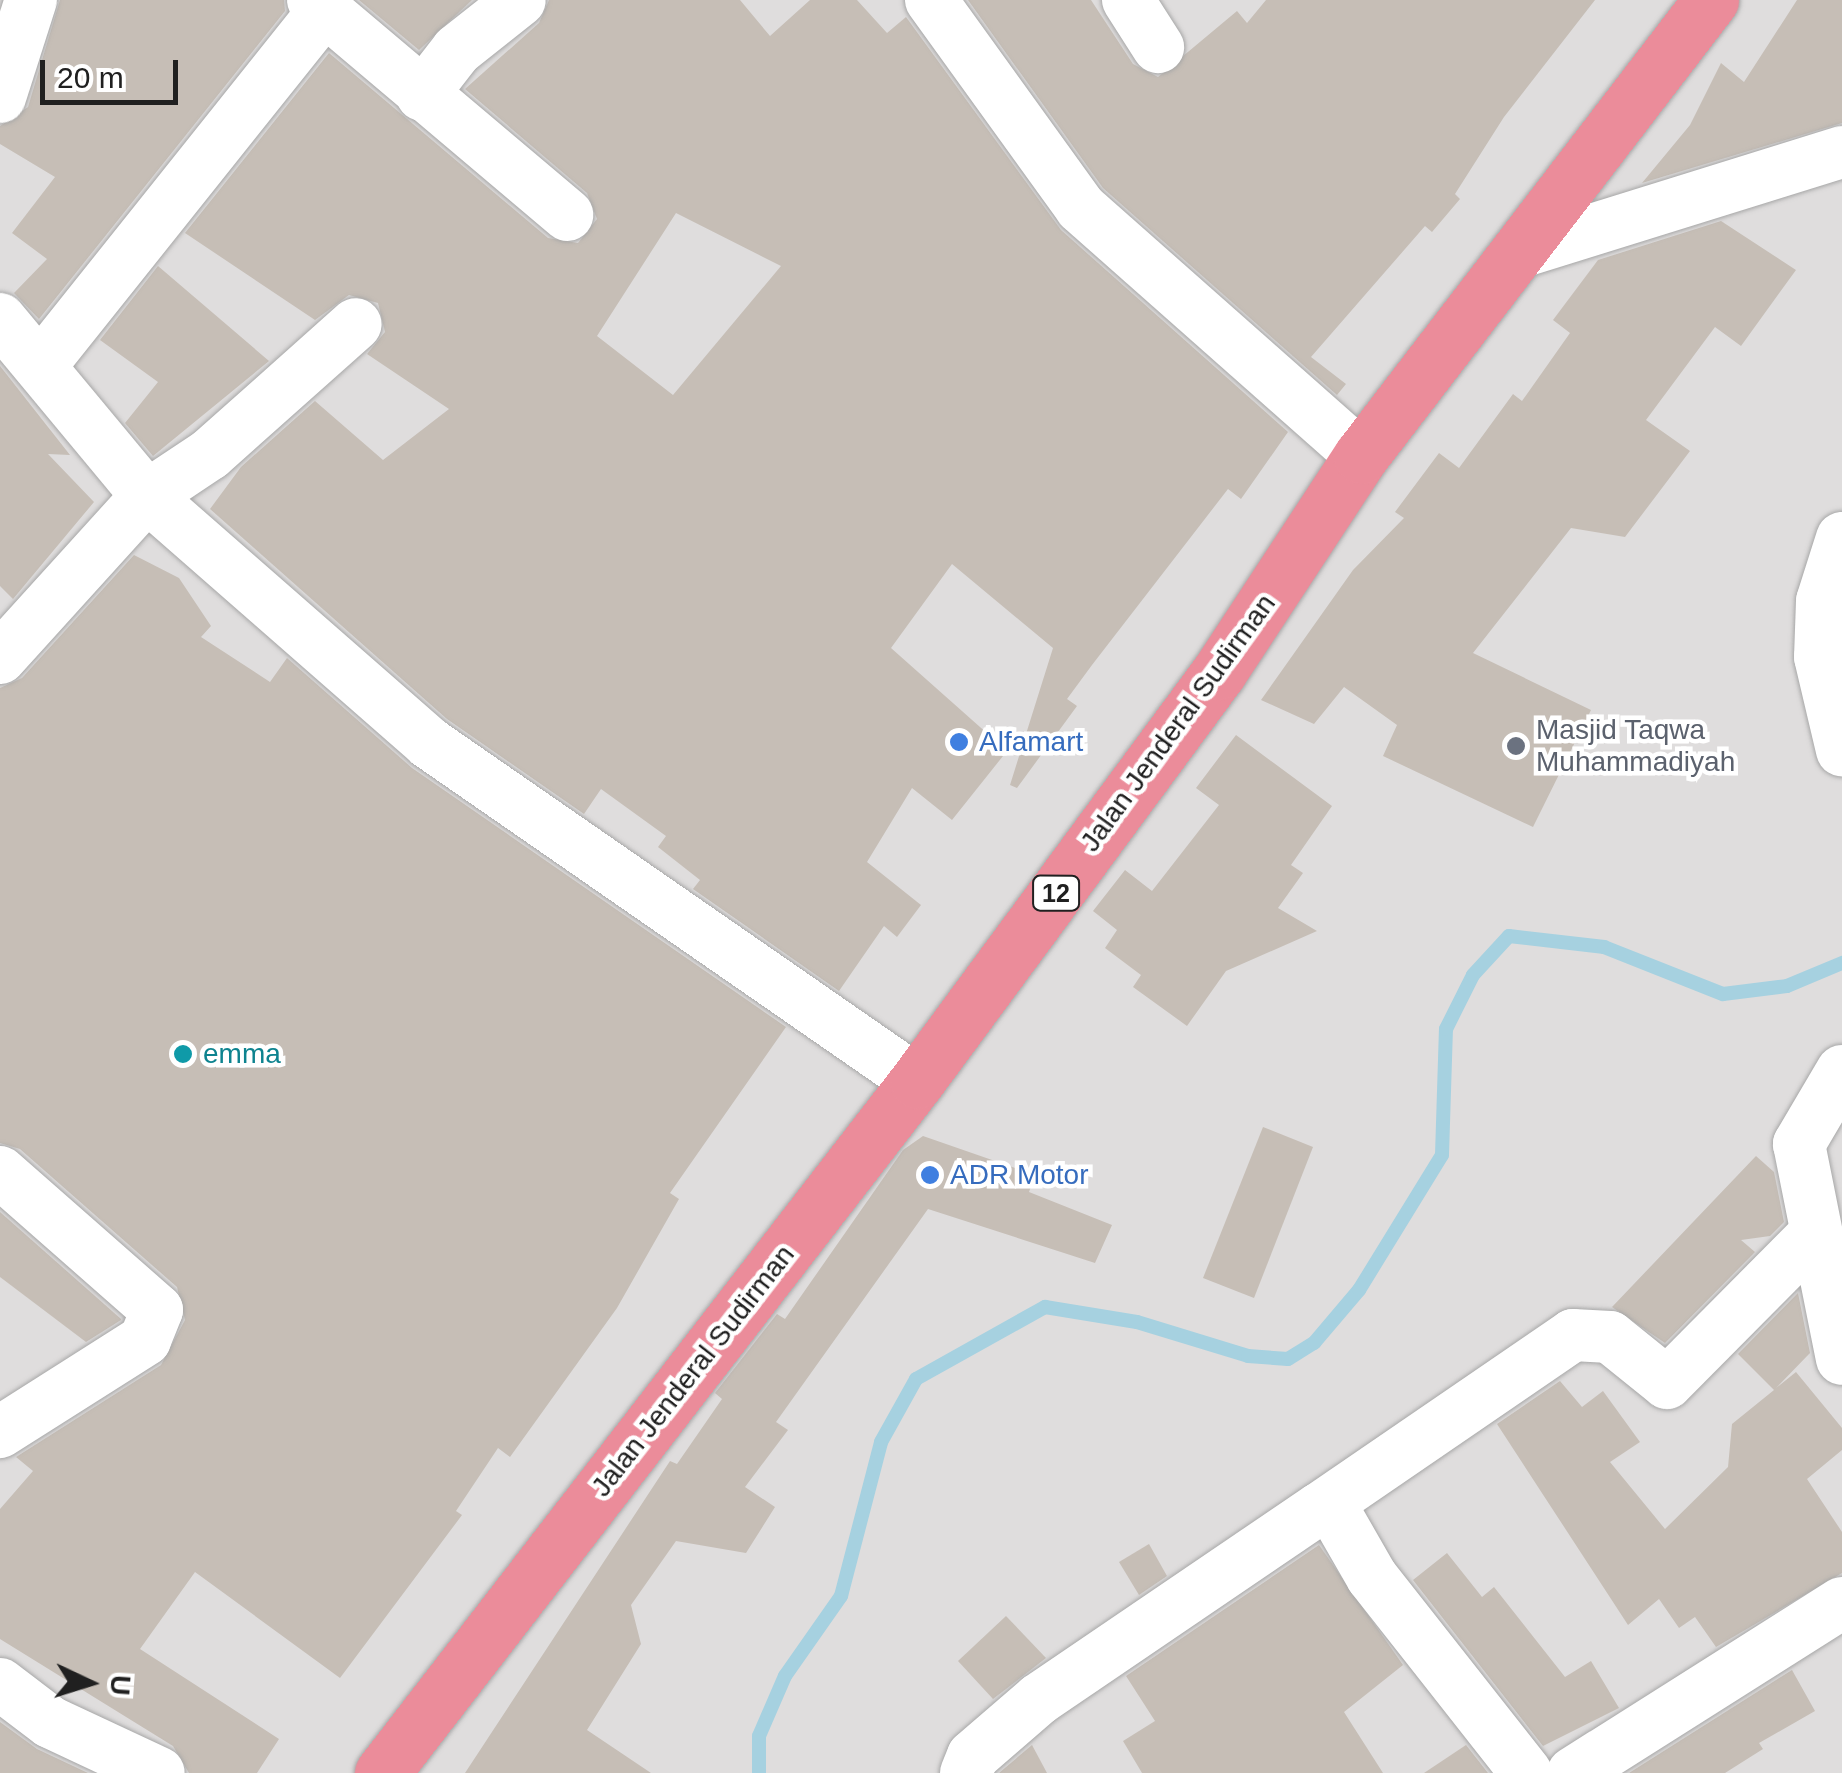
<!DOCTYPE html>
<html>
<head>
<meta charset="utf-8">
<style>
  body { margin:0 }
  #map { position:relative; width:1842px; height:1773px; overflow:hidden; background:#f1eee7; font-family:Arial,sans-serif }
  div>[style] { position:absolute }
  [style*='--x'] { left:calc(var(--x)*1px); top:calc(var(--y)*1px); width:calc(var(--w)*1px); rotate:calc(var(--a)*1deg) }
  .residential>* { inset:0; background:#dfdddd }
  .stream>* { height:14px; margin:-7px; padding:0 7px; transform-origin:7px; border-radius:7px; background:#a6d1e0 }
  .building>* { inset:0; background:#c6beb6 }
  .roads { filter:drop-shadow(0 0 2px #a7a7a7) drop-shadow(0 0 2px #a7a7a7) }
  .street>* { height:52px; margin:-26px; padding:0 26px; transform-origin:26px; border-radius:26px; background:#fff }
  .highway>* { height:55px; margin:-27.5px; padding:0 27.5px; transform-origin:27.5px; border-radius:27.5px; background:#eb8c9a }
  .dots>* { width:28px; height:28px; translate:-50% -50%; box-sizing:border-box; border:5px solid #fff; border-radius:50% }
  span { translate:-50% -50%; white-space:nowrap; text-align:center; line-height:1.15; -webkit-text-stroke:9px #fff; paint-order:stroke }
  .shield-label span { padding:2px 8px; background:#fff; border:2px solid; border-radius:8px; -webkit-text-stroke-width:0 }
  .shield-label { font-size:25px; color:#202020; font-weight:700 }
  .street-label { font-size:28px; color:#202020 }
  .worship-label { font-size:28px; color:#5b616d }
  .left { translate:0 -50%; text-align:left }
  .shop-label { font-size:28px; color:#366cbe }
  .culture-label { font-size:28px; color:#0d838f }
  .north { position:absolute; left:40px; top:1633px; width:100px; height:100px; -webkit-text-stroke:8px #fff; paint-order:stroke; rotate:94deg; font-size:28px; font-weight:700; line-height:40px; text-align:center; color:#202020 }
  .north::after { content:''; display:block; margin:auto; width:35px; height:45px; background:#202020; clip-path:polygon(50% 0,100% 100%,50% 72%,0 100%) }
  .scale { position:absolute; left:40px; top:60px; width:138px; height:45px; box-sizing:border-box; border:5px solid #202020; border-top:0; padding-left:12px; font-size:30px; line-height:35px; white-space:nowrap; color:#202020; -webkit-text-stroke:8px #fff; paint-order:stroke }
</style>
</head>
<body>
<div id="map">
  <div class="residential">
    <div style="clip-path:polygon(0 0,1842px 0,1842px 1773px,0 1773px)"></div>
  </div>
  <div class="stream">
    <div style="--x:759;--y:1773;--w:37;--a:-90"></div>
    <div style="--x:759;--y:1736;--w:65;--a:-66.6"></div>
    <div style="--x:785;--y:1676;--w:98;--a:-55"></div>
    <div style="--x:841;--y:1596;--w:159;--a:-75.4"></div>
    <div style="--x:881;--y:1442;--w:72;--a:-60.9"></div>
    <div style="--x:916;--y:1379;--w:148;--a:-29.2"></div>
    <div style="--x:1045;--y:1307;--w:93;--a:9.3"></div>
    <div style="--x:1137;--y:1322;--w:116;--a:17"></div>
    <div style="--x:1248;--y:1356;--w:40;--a:4.3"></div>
    <div style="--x:1288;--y:1359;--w:31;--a:-32"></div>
    <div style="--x:1314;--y:1343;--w:70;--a:-49.7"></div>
    <div style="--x:1359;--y:1290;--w:158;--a:-58.4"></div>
    <div style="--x:1442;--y:1155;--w:126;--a:-88.2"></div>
    <div style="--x:1446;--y:1029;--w:60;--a:-63.4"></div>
    <div style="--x:1473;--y:975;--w:53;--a:-47.3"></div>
    <div style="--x:1509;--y:936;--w:96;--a:6.6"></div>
    <div style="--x:1604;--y:947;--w:128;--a:21.6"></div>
    <div style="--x:1723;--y:994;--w:64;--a:-7.1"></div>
    <div style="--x:1787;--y:986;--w:60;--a:-22.7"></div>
  </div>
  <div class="building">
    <div style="clip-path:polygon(60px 0,284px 0,285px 11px,39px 319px,14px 293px,47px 259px,12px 233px,55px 177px,0 144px,0 126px,28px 107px)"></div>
    <div style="clip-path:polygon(359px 0,472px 0,419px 50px)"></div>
    <div style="clip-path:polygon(evenodd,549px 0,740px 0,770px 36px,810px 0,857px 0,887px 33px,906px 17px,1061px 230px,1288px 432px,1241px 499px,1228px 489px,1092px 665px,1067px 699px,1077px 706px,1017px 788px,1010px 785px,1053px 648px,952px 564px,891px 648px,1007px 751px,952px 820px,912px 788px,867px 862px,921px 905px,897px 937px,884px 926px,839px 991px,693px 889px,700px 880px,658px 847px,666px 836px,601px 789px,584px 814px,447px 719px,210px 509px,241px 467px,315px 401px,383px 460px,449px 409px,367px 354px,385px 332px,378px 303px,349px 295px,315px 320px,185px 233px,329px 53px,548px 238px,578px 243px,597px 219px,587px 193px,465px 89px,539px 23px,549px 0,676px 213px,781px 266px,673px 395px,597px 336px,676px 213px)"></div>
    <div style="clip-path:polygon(968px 0,1091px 0,1133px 64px,1158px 77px,1237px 11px,1247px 23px,1266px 0,1595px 0,1504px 117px,1455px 194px,1460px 199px,1432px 232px,1425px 226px,1311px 357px,1346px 384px,1337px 395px,1103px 188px)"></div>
    <div style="clip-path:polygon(1797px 0,1842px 0,1842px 123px,1642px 183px,1690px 125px,1721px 63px,1744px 82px)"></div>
    <div style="clip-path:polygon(1721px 221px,1796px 270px,1741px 346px,1715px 327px,1646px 420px,1690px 451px,1625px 537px,1571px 528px,1473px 653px,1591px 710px,1533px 827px,1383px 756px,1397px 725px,1344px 687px,1314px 724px,1261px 700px,1353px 570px,1404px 518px,1395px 512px,1439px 453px,1459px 468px,1513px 394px,1522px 401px,1570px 333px,1553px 320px,1598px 260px)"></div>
    <div style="clip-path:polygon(158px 266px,269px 361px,153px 456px,125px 423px,158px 382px,100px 340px)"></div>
    <div style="clip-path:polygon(0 366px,70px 455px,48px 454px,94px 502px,13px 599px,0 586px)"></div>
    <div style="clip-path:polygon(134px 555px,179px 578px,211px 626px,201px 637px,270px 682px,287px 658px,412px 768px,786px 1027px,670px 1193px,679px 1199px,617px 1308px,510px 1457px,498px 1448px,456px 1511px,462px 1515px,340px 1678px,195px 1572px,140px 1649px,279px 1739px,257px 1773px,189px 1773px,173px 1746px,0 1639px,0 1509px,33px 1471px,16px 1457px,161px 1365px,185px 1320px,177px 1287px,20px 1149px,0 1143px,0 688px,22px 678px)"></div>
    <div style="clip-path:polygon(1236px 735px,1332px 806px,1291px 865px,1303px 873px,1278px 908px,1317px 931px,1226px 971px,1187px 1026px,1133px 987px,1141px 975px,1105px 948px,1117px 930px,1093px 911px,1125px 870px,1152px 891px,1219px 805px,1196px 788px)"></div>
    <div style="clip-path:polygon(1263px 1127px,1313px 1147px,1254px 1298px,1203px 1278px)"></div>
    <div style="clip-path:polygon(923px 1136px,1035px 1175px,1029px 1192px,1112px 1225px,1095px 1263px,928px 1209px,776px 1422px,788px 1430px,745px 1487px,775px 1507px,746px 1553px,676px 1541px,631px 1605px,641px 1644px,587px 1730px,651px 1773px,465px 1773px,670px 1461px,677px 1464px,722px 1399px,715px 1393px,777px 1314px,785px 1319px,903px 1150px)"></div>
    <div style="clip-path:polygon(1756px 1156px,1774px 1172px,1784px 1222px,1770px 1236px,1741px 1240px,1755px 1252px,1665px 1343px,1612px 1307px)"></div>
    <div style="clip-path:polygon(0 1212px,121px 1319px,121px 1320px,86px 1342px,0 1277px)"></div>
    <div style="clip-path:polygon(1798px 1293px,1810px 1353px,1776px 1388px,1796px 1372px,1842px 1428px,1842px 1450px,1807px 1479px,1842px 1532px,1842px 1573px,1716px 1647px,1695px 1617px,1679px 1628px,1659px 1599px,1628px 1625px,1497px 1424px,1560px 1381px,1582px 1407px,1603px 1391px,1640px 1442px,1610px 1462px,1665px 1529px,1728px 1467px,1732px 1424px,1774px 1390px,1738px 1354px)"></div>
    <div style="clip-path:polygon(1149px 1544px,1167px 1576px,1139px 1595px,1119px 1562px)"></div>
    <div style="clip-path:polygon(1319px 1545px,1403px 1665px,1344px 1712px,1383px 1773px,1142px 1773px,1123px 1741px,1155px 1721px,1126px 1676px)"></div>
    <div style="clip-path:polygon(1447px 1553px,1482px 1597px,1494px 1587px,1565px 1677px,1591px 1661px,1619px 1708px,1543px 1746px,1413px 1580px)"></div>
    <div style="clip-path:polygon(1006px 1616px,1046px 1658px,993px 1699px,958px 1661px)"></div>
    <div style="clip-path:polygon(1792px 1670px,1815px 1711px,1759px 1743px,1763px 1749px,1725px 1773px,1629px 1773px)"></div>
    <div style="clip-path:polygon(0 1722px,37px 1749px,88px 1773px,0 1773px)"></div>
    <div style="clip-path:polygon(1032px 1745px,1047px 1773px,999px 1773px)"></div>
    <div style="clip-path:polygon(1466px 1745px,1488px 1773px,1424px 1773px)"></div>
  </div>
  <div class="roads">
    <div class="street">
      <div style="--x:313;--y:0;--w:333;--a:40.2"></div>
      <div style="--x:931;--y:0;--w:256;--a:54.2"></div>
      <div style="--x:1081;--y:208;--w:374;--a:41.5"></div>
      <div style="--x:1128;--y:0;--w:56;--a:57.4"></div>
      <div style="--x:422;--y:95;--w:57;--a:-52.1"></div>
      <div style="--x:457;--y:50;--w:80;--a:-38.4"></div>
      <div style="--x:0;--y:97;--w:102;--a:-72.3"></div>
      <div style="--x:1524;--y:251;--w:333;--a:-17.3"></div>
      <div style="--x:0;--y:319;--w:230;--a:50.3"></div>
      <div style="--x:147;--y:496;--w:375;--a:41.2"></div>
      <div style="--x:429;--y:743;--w:594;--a:34.71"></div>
      <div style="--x:41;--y:365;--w:455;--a:-51.4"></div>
      <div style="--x:1842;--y:538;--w:66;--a:107.6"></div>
      <div style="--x:1822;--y:601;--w:56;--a:92"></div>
      <div style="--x:1820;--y:657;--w:96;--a:76.7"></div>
      <div style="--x:0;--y:658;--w:219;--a:-47.8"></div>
      <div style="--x:147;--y:496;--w:76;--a:-33.7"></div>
      <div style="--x:210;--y:454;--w:195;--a:-41.7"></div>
      <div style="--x:1842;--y:1071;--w:85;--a:120.5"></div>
      <div style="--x:1799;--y:1144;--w:219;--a:78.7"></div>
      <div style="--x:0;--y:1172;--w:209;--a:41.3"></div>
      <div style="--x:157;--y:1310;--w:32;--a:112"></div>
      <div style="--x:145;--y:1340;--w:172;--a:147.6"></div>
      <div style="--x:1319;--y:1509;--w:308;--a:-34.4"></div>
      <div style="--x:1573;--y:1335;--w:37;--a:3"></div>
      <div style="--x:1610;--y:1337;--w:73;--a:38.9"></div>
      <div style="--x:1667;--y:1383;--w:204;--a:-45.2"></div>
      <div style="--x:0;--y:1684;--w:63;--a:37.2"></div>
      <div style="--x:50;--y:1722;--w:120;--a:25.1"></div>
      <div style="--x:966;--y:1773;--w:18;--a:-68"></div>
      <div style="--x:973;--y:1756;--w:87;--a:-40.8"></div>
      <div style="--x:1039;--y:1699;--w:338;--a:-34.2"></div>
      <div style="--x:1319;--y:1509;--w:15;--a:8"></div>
      <div style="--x:1334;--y:1511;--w:76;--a:60.1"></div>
      <div style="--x:1372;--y:1577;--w:249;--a:51.8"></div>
      <div style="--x:1573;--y:1773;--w:318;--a:-32.3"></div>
    </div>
    <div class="highway">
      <div style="--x:382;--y:1773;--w:875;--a:-52.29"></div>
      <div style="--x:917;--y:1081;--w:508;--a:-53.56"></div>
      <div style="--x:1219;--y:672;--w:258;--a:-56.7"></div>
      <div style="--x:1361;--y:456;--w:575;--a:-52.49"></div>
    </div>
  </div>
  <div class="dots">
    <div style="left:959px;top:742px;background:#3f7fe0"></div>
    <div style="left:1516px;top:746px;background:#6b7280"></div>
    <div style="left:183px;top:1054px;background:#0f9aa8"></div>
    <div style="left:930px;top:1175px;background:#3f7fe0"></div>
  </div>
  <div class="shield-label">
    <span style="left:1056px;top:893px">12</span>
  </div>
  <div class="street-label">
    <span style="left:1178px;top:723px;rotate:-54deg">Jalan Jenderal Sudirman</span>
    <span style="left:693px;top:1371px;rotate:-52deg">Jalan Jenderal Sudirman</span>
  </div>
  <div class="worship-label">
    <span class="left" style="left:1536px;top:746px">Masjid Taqwa<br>Muhammadiyah</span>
  </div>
  <div class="shop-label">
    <span class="left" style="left:979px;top:742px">Alfamart</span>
    <span class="left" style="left:950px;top:1175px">ADR Motor</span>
  </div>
  <div class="culture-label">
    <span class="left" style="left:203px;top:1054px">emma</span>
  </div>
  <div class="north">U</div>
  <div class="scale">20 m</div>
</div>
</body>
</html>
